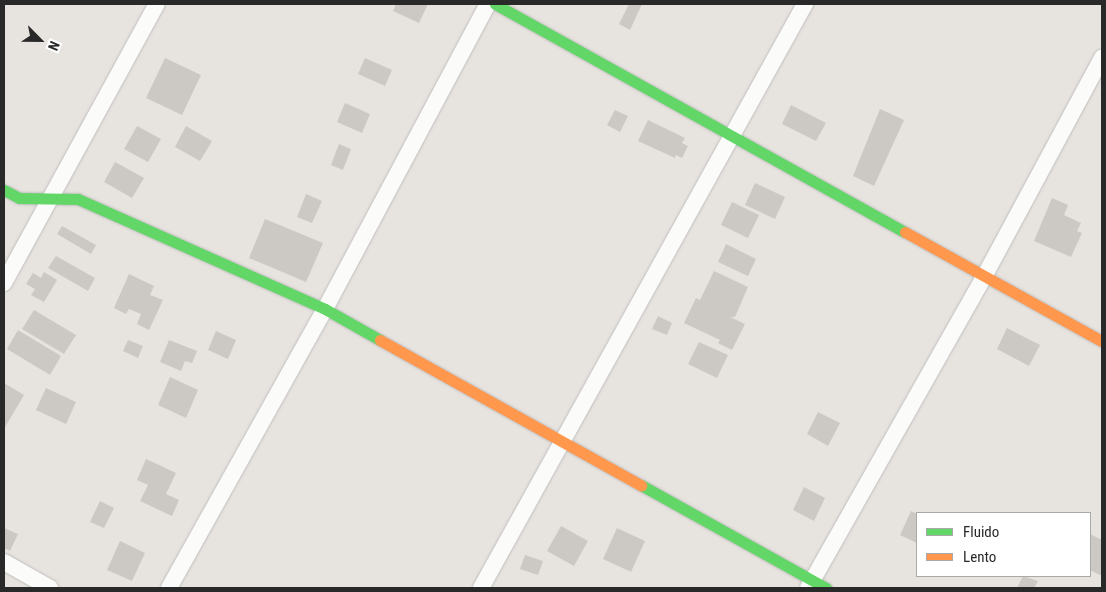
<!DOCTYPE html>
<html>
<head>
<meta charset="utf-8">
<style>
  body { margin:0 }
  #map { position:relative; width:1106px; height:592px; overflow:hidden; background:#e7e3de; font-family:"Roboto Condensed",sans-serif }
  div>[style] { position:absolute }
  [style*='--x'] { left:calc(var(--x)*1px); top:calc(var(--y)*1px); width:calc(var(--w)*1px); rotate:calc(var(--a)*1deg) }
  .building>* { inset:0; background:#ccc9c5 }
  .roads { filter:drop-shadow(0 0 1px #c0bfc0) drop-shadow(0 0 1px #c0bfc0) }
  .street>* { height:16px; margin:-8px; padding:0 8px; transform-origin:8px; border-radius:8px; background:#fbfbfa }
  .fast>* { height:11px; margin:-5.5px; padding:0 5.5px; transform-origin:5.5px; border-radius:5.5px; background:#63d668 }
  .slow>* { height:11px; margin:-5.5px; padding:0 5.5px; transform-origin:5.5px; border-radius:5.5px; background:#ff974d }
  span { translate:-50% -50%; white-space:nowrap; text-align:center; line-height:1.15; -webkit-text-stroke:5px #fff; paint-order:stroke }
  .frame { position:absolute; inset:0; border:5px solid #292929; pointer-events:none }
  .legend { position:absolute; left:916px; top:512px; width:175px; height:65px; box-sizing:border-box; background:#fff; border:1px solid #a9a9a9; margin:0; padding:6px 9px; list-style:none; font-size:15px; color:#292929 }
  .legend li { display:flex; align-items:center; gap:10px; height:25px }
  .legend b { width:25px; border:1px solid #a9a9a9 }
  .north { position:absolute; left:15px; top:15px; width:50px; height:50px; -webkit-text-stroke:4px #fff; paint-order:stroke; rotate:113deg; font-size:14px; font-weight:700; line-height:20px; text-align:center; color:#292929 }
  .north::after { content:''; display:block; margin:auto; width:18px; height:22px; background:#292929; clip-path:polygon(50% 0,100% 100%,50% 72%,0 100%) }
</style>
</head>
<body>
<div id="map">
  <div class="building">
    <div style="clip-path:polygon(396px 4px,428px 4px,419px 23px,393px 11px)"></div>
    <div style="clip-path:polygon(629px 4px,642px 4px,630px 30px,619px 24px)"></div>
    <div style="clip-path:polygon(165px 58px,201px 75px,182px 115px,146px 98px)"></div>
    <div style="clip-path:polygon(365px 58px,392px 70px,385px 86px,358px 74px)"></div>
    <div style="clip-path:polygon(345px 103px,370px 114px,362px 133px,337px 122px)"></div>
    <div style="clip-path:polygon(791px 105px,826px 123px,816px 141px,782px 124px)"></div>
    <div style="clip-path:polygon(880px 109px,904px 120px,874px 186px,853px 176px)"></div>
    <div style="clip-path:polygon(615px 110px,628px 116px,620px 132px,607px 125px)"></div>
    <div style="clip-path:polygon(648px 120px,685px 138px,682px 143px,688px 146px,682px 158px,676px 155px,675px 158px,638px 141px)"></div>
    <div style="clip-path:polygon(137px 126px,161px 139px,148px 162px,124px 149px)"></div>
    <div style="clip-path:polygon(186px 126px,212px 141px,200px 161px,175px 147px)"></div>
    <div style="clip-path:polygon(339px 144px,351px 149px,343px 170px,331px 165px)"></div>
    <div style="clip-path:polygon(115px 162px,144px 178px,132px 198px,104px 182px)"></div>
    <div style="clip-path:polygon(755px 183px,785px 197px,775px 219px,745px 205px)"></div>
    <div style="clip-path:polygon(306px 194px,322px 201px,312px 223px,297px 217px)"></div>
    <div style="clip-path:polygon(1052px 198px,1068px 205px,1064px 215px,1081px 223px,1077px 231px,1082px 233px,1071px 257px,1034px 241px)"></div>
    <div style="clip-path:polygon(732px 202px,759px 215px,748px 238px,721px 225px)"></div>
    <div style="clip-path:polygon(265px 219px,323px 243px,306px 282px,249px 258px)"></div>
    <div style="clip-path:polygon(62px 226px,96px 245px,91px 254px,57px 234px)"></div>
    <div style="clip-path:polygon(726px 244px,756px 259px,748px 276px,718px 262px)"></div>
    <div style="clip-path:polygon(56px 256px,95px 278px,88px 291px,48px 268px)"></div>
    <div style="clip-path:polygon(714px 271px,748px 287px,735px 317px,730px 317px,745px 324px,732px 350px,718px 343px,720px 340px,684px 323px,696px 298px,700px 300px)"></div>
    <div style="clip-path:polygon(44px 272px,57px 280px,44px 302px,31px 295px,35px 289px,26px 284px,33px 273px,41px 278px)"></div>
    <div style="clip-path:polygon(129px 274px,154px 286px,150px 295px,163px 300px,149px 330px,137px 324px,141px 314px,129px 309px,126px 314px,114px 308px)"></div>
    <div style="clip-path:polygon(34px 310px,76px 335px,64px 354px,22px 329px)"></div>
    <div style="clip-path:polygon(658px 316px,672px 323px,667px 335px,652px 329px)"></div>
    <div style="clip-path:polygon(1007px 328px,1040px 345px,1029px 366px,997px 349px)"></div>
    <div style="clip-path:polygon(18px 330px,61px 356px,50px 375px,7px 349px)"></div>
    <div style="clip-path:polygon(216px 331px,236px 340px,228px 359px,208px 350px)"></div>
    <div style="clip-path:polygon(128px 340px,143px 346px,138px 358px,123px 351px)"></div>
    <div style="clip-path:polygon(169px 340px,197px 351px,192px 363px,185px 361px,181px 371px,160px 362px)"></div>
    <div style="clip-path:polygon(699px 342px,728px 355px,717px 378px,688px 364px)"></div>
    <div style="clip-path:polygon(170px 377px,198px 390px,186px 418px,158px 405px)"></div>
    <div style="clip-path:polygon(4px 383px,24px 395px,4px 429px)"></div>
    <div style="clip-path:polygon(46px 388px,76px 402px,66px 424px,36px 410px)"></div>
    <div style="clip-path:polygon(818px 412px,840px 423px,828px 446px,807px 434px)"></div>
    <div style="clip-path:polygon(146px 459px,176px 473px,166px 494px,179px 500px,172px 516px,140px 501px,148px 485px,137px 480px)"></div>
    <div style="clip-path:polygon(804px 487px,825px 498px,814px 521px,793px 510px)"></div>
    <div style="clip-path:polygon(100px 501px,114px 508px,104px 528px,90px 522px)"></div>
    <div style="clip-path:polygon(911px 511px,917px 514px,917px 543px,900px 535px)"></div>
    <div style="clip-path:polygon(561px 526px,588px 541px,574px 566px,547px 551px)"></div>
    <div style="clip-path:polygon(4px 528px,18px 534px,10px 551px,4px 548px)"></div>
    <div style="clip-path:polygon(617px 528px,645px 541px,631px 572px,603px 559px)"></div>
    <div style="clip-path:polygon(1090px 534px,1102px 540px,1102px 576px,1090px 570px)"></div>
    <div style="clip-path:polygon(120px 541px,145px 553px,132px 581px,107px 570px)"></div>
    <div style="clip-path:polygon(525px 555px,543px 561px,538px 575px,520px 569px)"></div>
    <div style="clip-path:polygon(1023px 576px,1038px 581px,1034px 588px,1017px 588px)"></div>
  </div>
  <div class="roads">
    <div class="street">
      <div style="--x:4;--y:283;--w:318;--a:-61.3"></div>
      <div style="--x:4;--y:562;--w:53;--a:29.5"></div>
      <div style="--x:169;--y:588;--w:320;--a:-60.8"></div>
      <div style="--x:325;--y:309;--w:346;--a:-61.9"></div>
      <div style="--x:481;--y:588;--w:668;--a:-60.98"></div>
      <div style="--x:808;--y:588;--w:360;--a:-60.5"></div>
      <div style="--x:985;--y:275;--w:247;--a:-61.7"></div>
    </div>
    <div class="fast">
      <div style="--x:495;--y:4;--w:469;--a:29.1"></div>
      <div style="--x:4;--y:190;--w:17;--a:28"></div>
      <div style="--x:19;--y:198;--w:59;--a:1"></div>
      <div style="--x:78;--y:199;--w:270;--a:24"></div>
      <div style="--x:325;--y:309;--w:63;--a:29.4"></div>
      <div style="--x:641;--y:485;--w:212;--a:29.1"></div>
    </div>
    <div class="slow">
      <div style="--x:905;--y:232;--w:225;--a:29"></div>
      <div style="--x:380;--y:340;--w:299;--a:29.1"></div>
    </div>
  </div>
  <div class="frame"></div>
  <ul class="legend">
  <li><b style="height:6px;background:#63d668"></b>Fluido</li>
  <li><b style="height:6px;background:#ff974d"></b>Lento</li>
  </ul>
  <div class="north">N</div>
</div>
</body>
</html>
